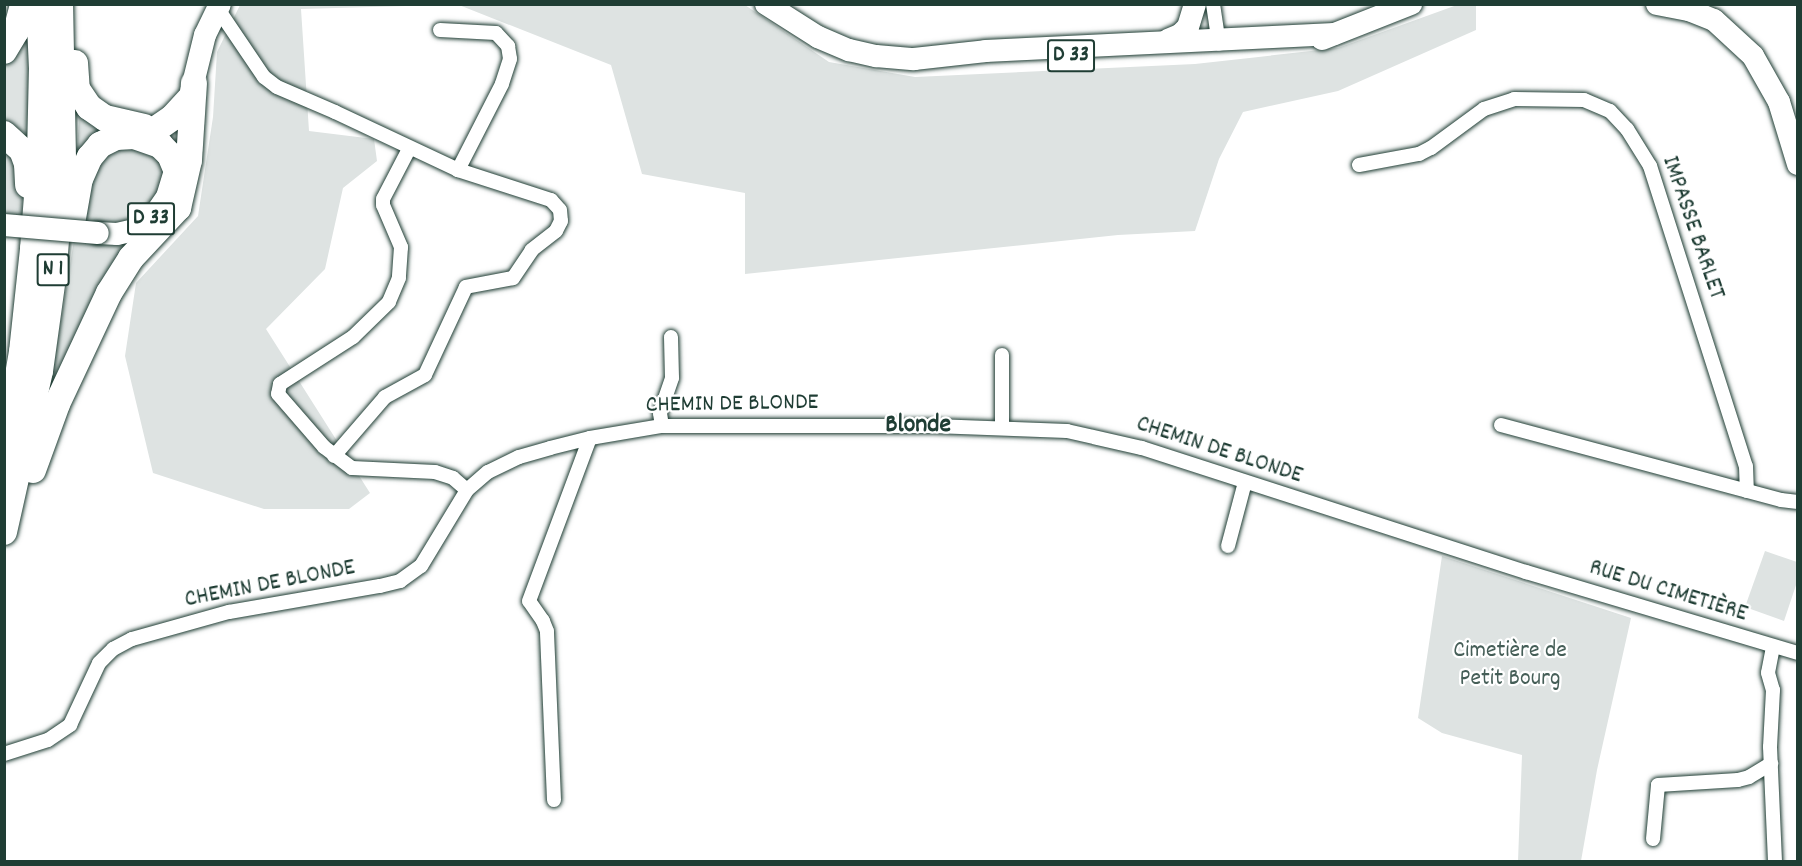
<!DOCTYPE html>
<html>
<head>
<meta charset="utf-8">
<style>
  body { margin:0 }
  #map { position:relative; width:1802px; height:866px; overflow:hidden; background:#fff; font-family:Dekko,sans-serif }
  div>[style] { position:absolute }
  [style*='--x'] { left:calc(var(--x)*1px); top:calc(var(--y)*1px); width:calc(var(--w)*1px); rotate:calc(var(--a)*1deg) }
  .green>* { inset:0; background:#dee3e2 }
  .roads { filter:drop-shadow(0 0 2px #1f3d34) drop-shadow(0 0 2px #1f3d34) }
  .street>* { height:14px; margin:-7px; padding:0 7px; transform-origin:7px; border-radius:7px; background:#fff }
  .primary>* { height:22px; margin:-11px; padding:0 11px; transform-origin:11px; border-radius:11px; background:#fff }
  .highway>* { height:26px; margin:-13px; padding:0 13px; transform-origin:13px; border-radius:13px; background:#fff }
  .bridges { filter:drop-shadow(0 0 2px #1f3d34) drop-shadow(0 0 2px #1f3d34) }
  .primary-bridge>* { height:22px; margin:-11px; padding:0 11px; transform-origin:11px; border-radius:11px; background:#fff }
  span { translate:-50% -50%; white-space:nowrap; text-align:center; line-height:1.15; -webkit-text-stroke:4.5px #fff; paint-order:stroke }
  .shield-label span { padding:2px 4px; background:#fff; border:2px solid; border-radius:4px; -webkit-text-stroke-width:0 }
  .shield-label { font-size:22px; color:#1f3d34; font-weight:700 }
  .street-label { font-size:24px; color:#1f3d34 }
  .park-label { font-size:24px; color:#455e57 }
  .neighbourhood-label { font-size:26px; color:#1f3d34; font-weight:700 }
  .frame { position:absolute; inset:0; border:6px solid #1f3d34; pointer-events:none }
</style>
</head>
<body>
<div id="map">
  <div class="green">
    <div style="clip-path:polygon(240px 5px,441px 5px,301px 9px,309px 131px,374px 139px,377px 161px,343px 188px,325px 269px,266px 329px,370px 493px,349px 509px,264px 509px,153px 473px,125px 356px,136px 283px,198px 216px,213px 117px,217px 52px)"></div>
    <div style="clip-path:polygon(459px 5px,745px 5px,829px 62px,915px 77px,1195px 64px,1338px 48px,1457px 5px,1476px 5px,1476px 30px,1338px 91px,1243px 112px,1219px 159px,1195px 231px,1118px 235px,745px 274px,745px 193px,642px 174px,611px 65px)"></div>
    <div style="clip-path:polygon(30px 30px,27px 134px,5px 122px,4px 66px)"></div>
    <div style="clip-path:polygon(80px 110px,116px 130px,75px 175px)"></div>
    <div style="clip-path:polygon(4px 140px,23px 172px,22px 217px,5px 215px)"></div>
    <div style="clip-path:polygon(133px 142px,166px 162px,164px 182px,150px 206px,124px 224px,79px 222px,86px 189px,105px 152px)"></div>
    <div style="clip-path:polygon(74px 240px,111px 243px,131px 249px,46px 413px)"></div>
    <div style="clip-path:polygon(1765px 551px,1797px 562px,1797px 582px,1784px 621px,1745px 607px)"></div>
    <div style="clip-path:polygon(1442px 556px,1631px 618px,1597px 770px,1581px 861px,1518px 861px,1522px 755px,1442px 733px,1418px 718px)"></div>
  </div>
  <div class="roads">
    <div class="street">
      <div style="--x:1213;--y:4;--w:40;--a:81.5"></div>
      <div style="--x:216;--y:11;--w:7;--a:34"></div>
      <div style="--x:222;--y:15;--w:75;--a:55.9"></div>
      <div style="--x:264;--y:77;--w:16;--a:38"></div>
      <div style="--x:277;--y:87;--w:63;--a:23.3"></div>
      <div style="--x:335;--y:112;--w:136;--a:25.2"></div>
      <div style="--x:458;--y:170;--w:98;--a:17.9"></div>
      <div style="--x:551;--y:200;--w:13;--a:48"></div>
      <div style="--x:560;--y:210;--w:11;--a:85"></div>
      <div style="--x:561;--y:221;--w:11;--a:117"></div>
      <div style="--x:556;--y:231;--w:31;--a:142"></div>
      <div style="--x:532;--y:250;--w:34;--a:124"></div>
      <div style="--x:513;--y:278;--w:48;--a:169.2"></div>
      <div style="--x:466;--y:287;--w:97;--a:115"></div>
      <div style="--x:425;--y:375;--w:46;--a:151.2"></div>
      <div style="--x:385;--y:397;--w:78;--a:130.8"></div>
      <div style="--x:440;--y:30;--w:56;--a:3.1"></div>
      <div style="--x:496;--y:33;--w:18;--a:47"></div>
      <div style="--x:508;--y:46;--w:13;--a:81"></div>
      <div style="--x:510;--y:59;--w:26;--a:108"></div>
      <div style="--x:502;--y:84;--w:97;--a:117.1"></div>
      <div style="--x:409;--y:149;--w:56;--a:117.5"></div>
      <div style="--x:383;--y:199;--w:6;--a:90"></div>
      <div style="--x:383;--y:205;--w:46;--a:66.8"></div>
      <div style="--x:401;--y:247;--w:31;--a:94"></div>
      <div style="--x:399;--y:278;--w:26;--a:113"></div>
      <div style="--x:389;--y:302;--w:50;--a:135.8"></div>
      <div style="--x:353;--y:337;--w:87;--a:147.2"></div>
      <div style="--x:280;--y:384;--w:10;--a:101"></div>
      <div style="--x:278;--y:394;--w:70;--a:49"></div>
      <div style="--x:324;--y:447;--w:35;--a:37"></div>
      <div style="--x:352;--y:468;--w:83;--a:2.8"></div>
      <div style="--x:435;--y:472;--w:19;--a:18"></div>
      <div style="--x:453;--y:478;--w:18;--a:41"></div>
      <div style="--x:1359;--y:165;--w:61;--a:-10.4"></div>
      <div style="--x:1419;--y:154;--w:13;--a:-27"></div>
      <div style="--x:1431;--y:148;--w:66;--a:-36.3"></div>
      <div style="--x:1484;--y:109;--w:32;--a:-18"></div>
      <div style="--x:1514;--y:99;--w:70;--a:0.8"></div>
      <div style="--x:1584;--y:100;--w:28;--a:23"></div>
      <div style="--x:1610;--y:111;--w:25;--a:47"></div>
      <div style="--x:1627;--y:129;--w:44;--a:58.1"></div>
      <div style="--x:1650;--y:166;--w:315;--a:72.3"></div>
      <div style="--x:1746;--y:466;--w:25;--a:88"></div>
      <div style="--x:1501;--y:425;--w:290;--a:15"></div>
      <div style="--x:1781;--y:500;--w:17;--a:7"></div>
      <div style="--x:662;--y:426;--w:13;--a:-99"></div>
      <div style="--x:660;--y:413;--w:37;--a:-71"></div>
      <div style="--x:672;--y:378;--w:41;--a:-91.4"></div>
      <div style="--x:1002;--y:427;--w:72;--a:-90"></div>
      <div style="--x:1228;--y:546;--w:66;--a:-75.1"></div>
      <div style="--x:1773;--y:647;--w:26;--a:101"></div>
      <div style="--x:1768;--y:673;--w:18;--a:74"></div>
      <div style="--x:1773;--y:690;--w:57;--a:93"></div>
      <div style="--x:1770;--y:747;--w:115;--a:87.5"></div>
      <div style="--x:4;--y:754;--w:46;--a:-17.7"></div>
      <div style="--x:48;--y:740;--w:27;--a:-34"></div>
      <div style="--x:70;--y:725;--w:68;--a:-64.9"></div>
      <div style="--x:99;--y:663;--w:20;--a:-45"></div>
      <div style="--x:113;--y:649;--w:21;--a:-28"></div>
      <div style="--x:132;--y:639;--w:101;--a:-15.6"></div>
      <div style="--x:229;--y:612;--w:153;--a:-9.8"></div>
      <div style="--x:380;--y:586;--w:21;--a:-14"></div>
      <div style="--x:400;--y:581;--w:26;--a:-36"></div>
      <div style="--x:421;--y:566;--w:89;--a:-58.8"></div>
      <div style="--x:467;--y:490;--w:28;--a:-41"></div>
      <div style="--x:488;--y:472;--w:34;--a:-26"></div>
      <div style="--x:519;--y:457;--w:32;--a:-16"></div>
      <div style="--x:550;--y:448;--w:41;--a:-14"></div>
      <div style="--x:590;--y:438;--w:73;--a:-9.5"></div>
      <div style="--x:662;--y:426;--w:272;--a:0"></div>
      <div style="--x:934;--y:426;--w:133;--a:2.2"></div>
      <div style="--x:1067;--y:431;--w:77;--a:12.8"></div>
      <div style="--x:1142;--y:448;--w:404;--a:17.9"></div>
      <div style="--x:1526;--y:572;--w:284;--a:16.6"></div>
      <div style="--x:554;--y:800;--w:169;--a:-92.4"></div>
      <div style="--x:547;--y:631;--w:11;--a:-112"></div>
      <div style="--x:543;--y:621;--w:24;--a:-125"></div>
      <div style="--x:529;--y:601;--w:174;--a:-69.5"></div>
      <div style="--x:1653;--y:839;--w:54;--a:-84.7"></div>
      <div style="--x:1658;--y:785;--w:80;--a:-3.6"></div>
      <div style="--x:1738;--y:780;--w:11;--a:-15"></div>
      <div style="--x:1749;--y:777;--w:26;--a:-31"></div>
    </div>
    <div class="primary">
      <div style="--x:766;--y:4;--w:62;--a:32.4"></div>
      <div style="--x:818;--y:37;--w:34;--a:23"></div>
      <div style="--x:849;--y:50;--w:28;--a:13"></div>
      <div style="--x:876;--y:56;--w:38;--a:5"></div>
      <div style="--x:914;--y:59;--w:72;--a:-6.3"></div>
      <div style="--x:986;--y:51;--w:348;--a:-2.8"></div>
      <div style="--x:1657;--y:4;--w:33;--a:11"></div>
      <div style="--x:1689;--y:10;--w:27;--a:22"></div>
      <div style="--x:1714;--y:20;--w:53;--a:42.7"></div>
      <div style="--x:1753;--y:56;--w:53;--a:60.5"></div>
      <div style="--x:1779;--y:102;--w:65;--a:73"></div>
      <div style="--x:1322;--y:39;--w:96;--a:-21.5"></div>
      <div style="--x:1168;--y:40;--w:13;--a:-23"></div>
      <div style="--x:1180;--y:35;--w:11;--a:-45"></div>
      <div style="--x:1188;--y:27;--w:24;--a:-73"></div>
      <div style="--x:189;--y:100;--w:67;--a:-76.2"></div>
      <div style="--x:205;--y:35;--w:34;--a:-64"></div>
      <div style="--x:98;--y:233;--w:19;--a:3"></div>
      <div style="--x:117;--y:234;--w:18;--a:-13"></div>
      <div style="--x:135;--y:230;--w:22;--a:-36"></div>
      <div style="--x:153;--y:217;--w:24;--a:-55"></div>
      <div style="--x:167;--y:197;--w:30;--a:-73"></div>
    </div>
    <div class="highway">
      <div style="--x:4;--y:51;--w:23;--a:-59"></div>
      <div style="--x:16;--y:31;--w:28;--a:-75"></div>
      <div style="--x:75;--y:63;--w:26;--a:86"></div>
      <div style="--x:77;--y:89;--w:22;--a:56"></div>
      <div style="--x:89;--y:107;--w:19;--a:35"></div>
      <div style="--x:105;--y:118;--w:40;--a:13"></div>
      <div style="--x:159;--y:127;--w:16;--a:-35"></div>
      <div style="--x:172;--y:118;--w:25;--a:-47"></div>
      <div style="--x:4;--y:134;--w:24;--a:42"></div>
      <div style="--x:22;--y:150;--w:15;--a:70"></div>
      <div style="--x:27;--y:164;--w:21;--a:87"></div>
      <div style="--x:73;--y:218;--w:40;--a:-80"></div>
      <div style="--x:80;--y:179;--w:24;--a:-66"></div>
      <div style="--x:90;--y:157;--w:16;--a:-50"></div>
      <div style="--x:100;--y:145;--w:18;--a:-27"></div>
      <div style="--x:116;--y:137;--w:18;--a:-3"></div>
      <div style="--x:134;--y:136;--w:28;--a:19"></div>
      <div style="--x:160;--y:145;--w:14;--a:45"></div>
      <div style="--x:170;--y:155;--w:15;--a:67"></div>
      <div style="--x:4;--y:456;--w:106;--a:-80.2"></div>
      <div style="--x:22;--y:352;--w:104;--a:-83.9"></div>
      <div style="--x:33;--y:249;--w:94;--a:-85.7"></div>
      <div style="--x:40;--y:155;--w:86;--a:-88.7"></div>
      <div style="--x:42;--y:69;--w:65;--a:-92.6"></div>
      <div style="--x:33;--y:470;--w:70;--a:-70"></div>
      <div style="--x:57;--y:404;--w:123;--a:-64.9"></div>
      <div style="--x:109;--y:293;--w:41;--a:-57.8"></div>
      <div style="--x:131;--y:258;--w:69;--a:-46.8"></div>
      <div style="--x:178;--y:208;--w:49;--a:-77.1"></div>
      <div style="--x:189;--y:160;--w:77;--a:-86.3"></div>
      <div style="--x:4;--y:532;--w:165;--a:-77.4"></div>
      <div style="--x:40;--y:371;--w:95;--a:-82.1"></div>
      <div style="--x:53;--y:277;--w:119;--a:-85.2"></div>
      <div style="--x:63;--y:158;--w:154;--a:-91.1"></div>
    </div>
  </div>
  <div class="bridges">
    <div class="primary-bridge">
      <div style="--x:4;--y:225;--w:94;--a:4.9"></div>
    </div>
  </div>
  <div class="shield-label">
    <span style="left:1071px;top:56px">D 33</span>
    <span style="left:151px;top:219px">D 33</span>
    <span style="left:53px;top:270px">N 1</span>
  </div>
  <div class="street-label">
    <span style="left:1692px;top:228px;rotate:71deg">IMPASSE BARLET</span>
    <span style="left:732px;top:405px;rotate:-1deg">CHEMIN DE BLONDE</span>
    <span style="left:1219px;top:451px;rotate:18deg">CHEMIN DE BLONDE</span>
    <span style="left:270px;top:585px;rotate:-11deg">CHEMIN DE BLONDE</span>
    <span style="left:1668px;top:592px;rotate:17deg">RUE DU CIMETIÈRE</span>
  </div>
  <div class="park-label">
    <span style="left:1510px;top:666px">Cimetière de<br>Petit Bourg</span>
  </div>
  <div class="neighbourhood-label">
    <span style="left:918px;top:426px">Blonde</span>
  </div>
  <div class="frame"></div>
</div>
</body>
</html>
